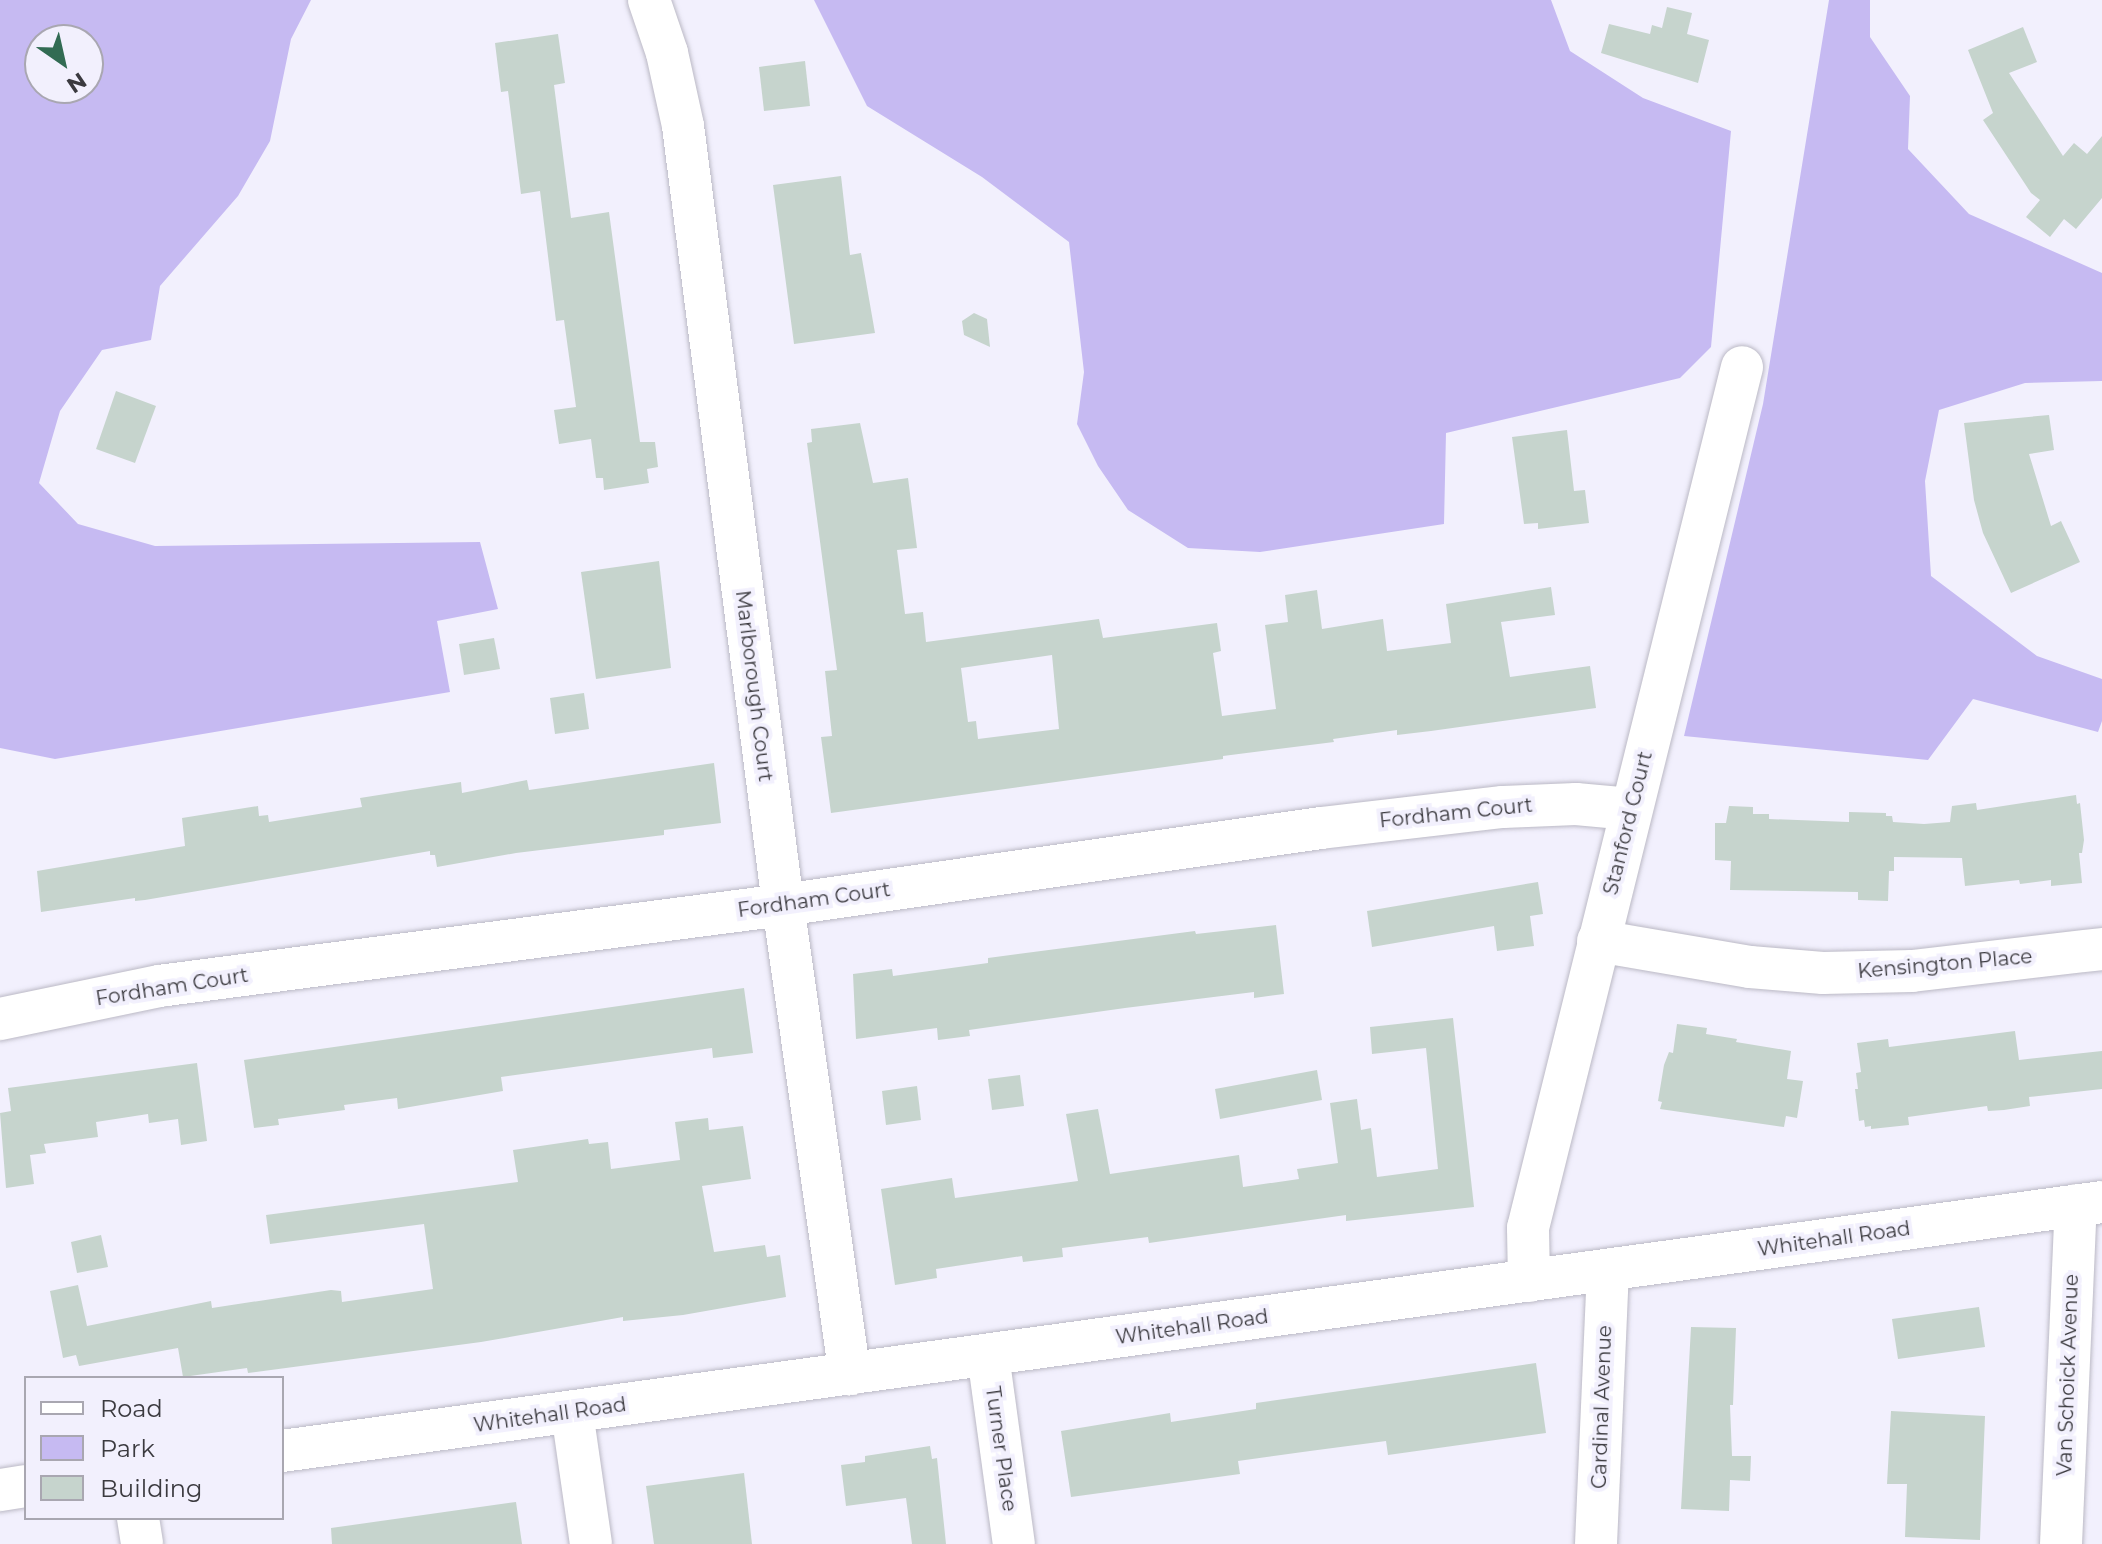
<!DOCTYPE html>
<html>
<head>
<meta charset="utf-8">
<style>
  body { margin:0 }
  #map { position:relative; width:2102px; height:1544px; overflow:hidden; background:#f2f0fd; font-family:Montserrat,sans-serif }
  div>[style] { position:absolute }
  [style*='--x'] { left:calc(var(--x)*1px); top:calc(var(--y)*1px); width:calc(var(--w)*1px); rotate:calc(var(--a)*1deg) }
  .green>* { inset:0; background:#c6baf2 }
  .building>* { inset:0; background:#c6d4cd }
  .roads { filter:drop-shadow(0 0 2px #bbb9c5) drop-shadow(0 0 2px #bbb9c5) }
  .minor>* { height:42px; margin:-21px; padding:0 21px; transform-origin:21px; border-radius:21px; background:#fff }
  span { translate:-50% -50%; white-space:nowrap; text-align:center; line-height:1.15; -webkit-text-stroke:8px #f2f0fd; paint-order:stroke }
  .street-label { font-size:20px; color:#3b3a3f }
  .legend { position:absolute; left:24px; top:1376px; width:260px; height:144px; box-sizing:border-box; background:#f2f0fd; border:2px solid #a9a7b1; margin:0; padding:10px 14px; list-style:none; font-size:24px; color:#3b3a3f }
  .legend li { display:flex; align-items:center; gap:16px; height:40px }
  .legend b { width:40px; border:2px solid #a9a7b1 }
  .north { position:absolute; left:24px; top:24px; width:80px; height:80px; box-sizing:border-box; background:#f2f0fd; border:2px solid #a9a7b1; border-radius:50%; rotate:146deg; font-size:22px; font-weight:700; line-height:32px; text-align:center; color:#3b3a3f }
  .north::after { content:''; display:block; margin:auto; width:28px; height:36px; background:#326b53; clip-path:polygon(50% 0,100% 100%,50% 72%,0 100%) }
</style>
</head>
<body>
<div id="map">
  <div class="green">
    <div style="clip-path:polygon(evenodd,0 0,311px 0,291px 39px,270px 141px,238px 196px,160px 286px,151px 340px,102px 350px,60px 411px,39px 483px,78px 524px,155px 546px,480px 542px,498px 609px,437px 621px,450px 692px,55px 759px,0 748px,0 0,88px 40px,88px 88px,40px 88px,40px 40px,88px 40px)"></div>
    <div style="clip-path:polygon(814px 0,1551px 0,1570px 51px,1643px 98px,1731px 131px,1711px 347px,1680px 378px,1446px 433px,1444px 524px,1260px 552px,1188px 548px,1128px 510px,1098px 466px,1077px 424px,1084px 372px,1069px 242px,982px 177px,867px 106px)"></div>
    <div style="clip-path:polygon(1829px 0,1870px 0,1870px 37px,1910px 96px,1908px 149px,1969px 214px,2102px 273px,2102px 381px,2025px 383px,1939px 410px,1925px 481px,1931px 576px,2037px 656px,2102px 679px,2102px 721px,2098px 732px,1973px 699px,1928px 760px,1684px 736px,1763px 404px)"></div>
  </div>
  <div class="building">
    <div style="clip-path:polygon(1667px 7px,1692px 13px,1687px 34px,1709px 40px,1698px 83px,1601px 53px,1609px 24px,1650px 34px,1652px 25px,1662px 28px)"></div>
    <div style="clip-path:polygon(2023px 27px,2037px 62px,2009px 73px,2063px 156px,2074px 143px,2087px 154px,2102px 136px,2102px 198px,2076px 229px,2064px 219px,2050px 237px,2026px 217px,2040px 200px,2031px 193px,1983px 120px,1993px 113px,1968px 50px)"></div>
    <div style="clip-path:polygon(558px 34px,565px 83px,554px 85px,571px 218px,609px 212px,640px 442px,655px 442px,658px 467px,647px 469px,649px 483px,604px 490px,603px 478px,596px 478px,591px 439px,559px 444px,554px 410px,576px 407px,564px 320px,556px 321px,540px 191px,521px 194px,508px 91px,501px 92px,495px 43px)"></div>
    <div style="clip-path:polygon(805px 61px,810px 106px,764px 111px,759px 67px)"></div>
    <div style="clip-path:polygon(841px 176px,850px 255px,861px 253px,875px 333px,794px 344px,773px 185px)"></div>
    <div style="clip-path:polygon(974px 313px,987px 319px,990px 347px,964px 335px,962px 321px)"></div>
    <div style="clip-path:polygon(116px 391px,156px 406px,135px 463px,96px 449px)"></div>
    <div style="clip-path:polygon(2049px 415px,2054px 450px,2029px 454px,2051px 526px,2061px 521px,2080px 562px,2011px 593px,1983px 533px,1974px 500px,1964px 423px)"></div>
    <div style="clip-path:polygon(evenodd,860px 423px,873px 483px,908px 478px,917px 548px,897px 550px,905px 614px,923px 612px,926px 642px,1099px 619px,1103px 638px,1217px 623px,1221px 651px,1213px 653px,1222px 716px,1276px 709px,1265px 625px,1288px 622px,1285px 595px,1317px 590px,1322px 629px,1383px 619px,1387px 651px,1451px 643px,1446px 604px,1551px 587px,1555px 615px,1501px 622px,1510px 677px,1590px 666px,1596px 708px,1431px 731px,1397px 735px,1397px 730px,1333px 739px,1334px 742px,1223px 756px,1223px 759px,831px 813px,821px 737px,832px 736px,825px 671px,837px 670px,807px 443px,812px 442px,811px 429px,860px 423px,1052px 655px,1059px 729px,978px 739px,976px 721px,968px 722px,961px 668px,1052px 655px)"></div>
    <div style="clip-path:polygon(1567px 430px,1574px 491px,1585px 490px,1589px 523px,1538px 529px,1538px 523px,1524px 524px,1512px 437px)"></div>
    <div style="clip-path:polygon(659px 561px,671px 668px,596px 679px,581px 572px)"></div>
    <div style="clip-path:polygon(494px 638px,500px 669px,464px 675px,459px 644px)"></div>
    <div style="clip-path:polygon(584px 693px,589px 729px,555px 734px,550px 698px)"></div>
    <div style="clip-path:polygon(714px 763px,721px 823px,664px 830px,664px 835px,516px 853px,437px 867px,435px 855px,430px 855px,430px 851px,145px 900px,135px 901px,135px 898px,41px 912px,37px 871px,185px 846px,182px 818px,258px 806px,259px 816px,268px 815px,269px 822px,362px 807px,360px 798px,461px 782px,462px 793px,527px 780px,529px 790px)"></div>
    <div style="clip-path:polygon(2076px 795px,2077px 804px,2080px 803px,2084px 840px,2082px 853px,2079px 853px,2082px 883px,2051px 886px,2051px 880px,2020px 884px,2019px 880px,1965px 886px,1962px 858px,1894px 857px,1894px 871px,1889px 871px,1888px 901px,1858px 900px,1858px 892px,1730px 890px,1731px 861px,1715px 860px,1715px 823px,1726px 823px,1729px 806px,1753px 807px,1753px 814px,1769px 814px,1769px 819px,1849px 822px,1849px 812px,1886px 813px,1886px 816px,1892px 816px,1893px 822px,1924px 824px,1950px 822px,1952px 806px,1976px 803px,1977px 810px)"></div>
    <div style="clip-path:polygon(1538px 882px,1543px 914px,1530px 916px,1534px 946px,1497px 951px,1494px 926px,1372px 947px,1367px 911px)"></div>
    <div style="clip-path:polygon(1276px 925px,1284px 994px,1254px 998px,1254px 992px,1125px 1008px,969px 1030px,970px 1036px,938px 1040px,937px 1028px,856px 1039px,853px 974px,892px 969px,893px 976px,988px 963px,988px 958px,1195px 931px,1196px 934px)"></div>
    <div style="clip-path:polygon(744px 988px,753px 1053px,713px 1058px,712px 1048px,501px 1077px,503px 1091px,398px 1109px,397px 1098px,344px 1105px,345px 1110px,278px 1119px,279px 1125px,254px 1128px,244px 1060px)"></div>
    <div style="clip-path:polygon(1453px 1018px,1474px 1207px,1346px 1221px,1346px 1215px,1149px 1243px,1148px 1237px,1062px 1248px,1063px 1257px,1023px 1262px,1022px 1256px,936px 1269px,937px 1278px,895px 1285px,881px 1189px,952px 1178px,955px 1198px,1078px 1181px,1066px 1114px,1098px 1109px,1110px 1174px,1239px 1155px,1243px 1187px,1299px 1179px,1297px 1169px,1338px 1163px,1330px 1103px,1357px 1099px,1361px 1130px,1371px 1128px,1377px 1177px,1438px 1169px,1426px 1048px,1372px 1054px,1370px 1027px)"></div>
    <div style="clip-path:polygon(1677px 1024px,1707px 1028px,1706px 1034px,1737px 1039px,1736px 1042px,1791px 1051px,1787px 1079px,1803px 1081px,1797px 1118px,1786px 1116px,1784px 1127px,1660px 1109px,1662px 1102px,1658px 1101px,1664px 1065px,1669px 1052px,1673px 1053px)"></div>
    <div style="clip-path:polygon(2015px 1031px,2019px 1060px,2102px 1051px,2102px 1089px,2029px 1097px,2030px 1106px,2004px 1110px,1988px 1111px,1987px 1106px,1908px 1117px,1909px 1125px,1871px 1129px,1871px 1126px,1865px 1127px,1864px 1120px,1859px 1121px,1855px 1089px,1858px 1089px,1856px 1073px,1861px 1072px,1857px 1043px,1888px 1039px,1889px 1047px)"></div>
    <div style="clip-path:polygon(197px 1063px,207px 1141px,181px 1145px,178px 1119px,149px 1123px,148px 1114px,96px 1122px,98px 1137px,44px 1144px,46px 1153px,30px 1155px,34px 1184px,6px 1188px,0 1113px,11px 1111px,8px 1088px)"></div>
    <div style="clip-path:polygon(1317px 1070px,1322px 1100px,1220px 1119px,1215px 1089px)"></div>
    <div style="clip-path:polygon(1020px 1075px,1024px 1106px,992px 1110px,988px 1079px)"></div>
    <div style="clip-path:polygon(917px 1086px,921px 1120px,886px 1125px,882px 1091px)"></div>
    <div style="clip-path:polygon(708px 1118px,709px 1130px,743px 1126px,751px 1179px,702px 1186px,714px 1252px,765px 1245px,767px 1257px,780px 1255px,786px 1297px,683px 1315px,623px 1321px,623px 1317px,481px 1342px,248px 1373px,247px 1368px,183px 1377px,178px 1348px,79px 1366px,76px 1355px,63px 1358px,50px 1291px,78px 1285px,87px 1326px,211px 1301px,212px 1308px,331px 1290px,341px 1291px,342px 1302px,433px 1289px,424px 1224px,270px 1244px,266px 1215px,518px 1182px,513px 1150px,588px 1139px,589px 1144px,608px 1142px,611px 1169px,680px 1160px,675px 1122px)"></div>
    <div style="clip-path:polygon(101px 1235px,108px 1267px,77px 1273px,71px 1242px)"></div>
    <div style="clip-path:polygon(1979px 1307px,1985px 1347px,1898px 1359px,1892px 1319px)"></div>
    <div style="clip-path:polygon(1691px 1327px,1736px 1328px,1733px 1405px,1730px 1405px,1732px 1456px,1751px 1456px,1750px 1481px,1730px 1480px,1729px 1511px,1681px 1509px)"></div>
    <div style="clip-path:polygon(1536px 1363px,1546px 1433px,1388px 1455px,1386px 1441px,1310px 1451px,1238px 1461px,1240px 1474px,1071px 1497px,1061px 1431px,1170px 1413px,1171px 1422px,1256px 1409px,1256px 1403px)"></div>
    <div style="clip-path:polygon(1891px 1411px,1985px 1416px,1980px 1540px,1905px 1537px,1907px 1484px,1887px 1484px)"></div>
    <div style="clip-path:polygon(930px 1446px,932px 1459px,937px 1458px,946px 1544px,912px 1544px,906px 1498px,846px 1506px,841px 1465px,865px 1462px,865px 1456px)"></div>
    <div style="clip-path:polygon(744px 1473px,752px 1544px,654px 1544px,646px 1486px)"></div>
    <div style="clip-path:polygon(516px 1502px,522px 1544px,332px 1544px,331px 1528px)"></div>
  </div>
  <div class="roads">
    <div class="minor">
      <div style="--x:649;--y:0;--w:56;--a:71.2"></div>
      <div style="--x:667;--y:53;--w:75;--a:77.6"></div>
      <div style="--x:683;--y:126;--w:785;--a:82.68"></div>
      <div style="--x:783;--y:905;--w:474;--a:81.9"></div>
      <div style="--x:1598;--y:941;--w:154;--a:9.7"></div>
      <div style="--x:1750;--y:967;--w:73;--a:4.7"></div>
      <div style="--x:1823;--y:973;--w:89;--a:-1.3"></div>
      <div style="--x:1912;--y:971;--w:191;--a:-6.6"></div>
      <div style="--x:0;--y:1019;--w:162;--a:-11.7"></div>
      <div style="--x:159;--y:986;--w:629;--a:-7.4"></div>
      <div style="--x:783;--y:905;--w:543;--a:-8.15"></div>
      <div style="--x:1321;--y:828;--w:183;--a:-6.6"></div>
      <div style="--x:1503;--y:807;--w:73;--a:-2.4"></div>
      <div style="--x:1576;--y:804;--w:55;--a:5.2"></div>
      <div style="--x:1529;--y:1281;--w:53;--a:-91.1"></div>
      <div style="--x:1528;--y:1228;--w:887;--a:-76.04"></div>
      <div style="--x:988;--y:1355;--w:191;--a:82.2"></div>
      <div style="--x:572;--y:1412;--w:133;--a:81.8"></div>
      <div style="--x:282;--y:1451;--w:1837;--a:-7.79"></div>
      <div style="--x:0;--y:1490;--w:26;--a:-9"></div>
      <div style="--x:138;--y:1518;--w:26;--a:81"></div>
      <div style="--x:1596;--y:1544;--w:274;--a:-87.5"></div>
      <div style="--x:2061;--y:1544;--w:339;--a:-87.5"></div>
    </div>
  </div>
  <div class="street-label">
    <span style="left:754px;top:686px;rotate:83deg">Marlborough Court</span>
    <span style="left:1456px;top:813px;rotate:-6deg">Fordham Court</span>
    <span style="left:1628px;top:823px;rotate:-76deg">Stanford Court</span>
    <span style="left:814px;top:900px;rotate:-8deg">Fordham Court</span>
    <span style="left:1945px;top:964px;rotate:-5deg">Kensington Place</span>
    <span style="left:172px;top:987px;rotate:-9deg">Fordham Court</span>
    <span style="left:1834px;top:1239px;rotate:-8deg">Whitehall Road</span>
    <span style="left:1192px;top:1327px;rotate:-8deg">Whitehall Road</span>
    <span style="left:2068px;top:1375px;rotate:-88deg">Van Schoick Avenue</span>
    <span style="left:1602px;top:1407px;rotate:-88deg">Cardinal Avenue</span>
    <span style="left:550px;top:1415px;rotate:-8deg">Whitehall Road</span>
    <span style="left:1001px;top:1449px;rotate:82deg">Turner Place</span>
  </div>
  <ul class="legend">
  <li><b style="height:10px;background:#fff"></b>Road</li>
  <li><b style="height:22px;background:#c6baf2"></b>Park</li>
  <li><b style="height:22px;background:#c6d4cd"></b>Building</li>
  </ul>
  <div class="north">N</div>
</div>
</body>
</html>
